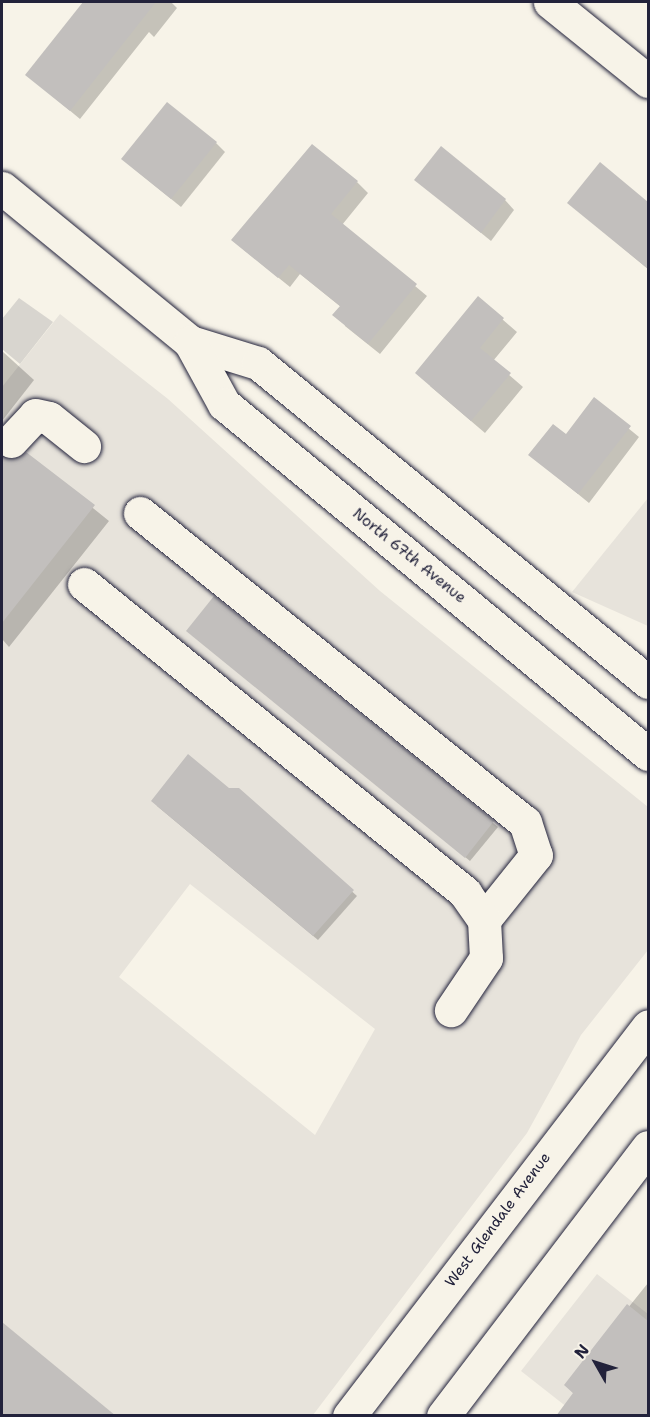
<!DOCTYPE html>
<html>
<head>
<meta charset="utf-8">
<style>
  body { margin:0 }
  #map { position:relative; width:650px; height:1417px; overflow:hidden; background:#f7f3e8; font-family:"Shantell Sans",sans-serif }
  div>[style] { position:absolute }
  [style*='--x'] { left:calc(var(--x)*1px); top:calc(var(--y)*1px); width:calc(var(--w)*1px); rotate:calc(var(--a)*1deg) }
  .built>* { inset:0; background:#e7e3db }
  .green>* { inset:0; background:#d8d5cf }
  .shadow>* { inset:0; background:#0003 }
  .building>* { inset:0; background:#c2bfbd }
  .roads { filter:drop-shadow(0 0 2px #22223b) drop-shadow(0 0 2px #22223b) }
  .minor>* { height:33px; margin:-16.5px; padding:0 16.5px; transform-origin:16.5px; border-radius:16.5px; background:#f7f3e8 }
  .major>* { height:33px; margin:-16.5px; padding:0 16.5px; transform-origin:16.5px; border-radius:16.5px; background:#f7f3e8 }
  span { translate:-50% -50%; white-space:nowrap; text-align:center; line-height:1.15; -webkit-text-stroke:5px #f7f3e8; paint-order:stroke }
  .street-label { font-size:15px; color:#22223b }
  .frame { position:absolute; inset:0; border:3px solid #22223b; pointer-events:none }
  .north { position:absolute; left:566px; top:1333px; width:60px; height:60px; -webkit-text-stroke:4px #f7f3e8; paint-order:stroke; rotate:309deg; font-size:16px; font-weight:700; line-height:24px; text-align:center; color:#22223b }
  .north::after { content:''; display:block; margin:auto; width:21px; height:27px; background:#22223b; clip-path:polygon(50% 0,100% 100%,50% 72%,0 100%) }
</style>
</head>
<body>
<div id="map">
  <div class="built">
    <div style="clip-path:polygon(evenodd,60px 314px,168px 399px,380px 591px,648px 807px,648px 950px,581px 1035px,527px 1133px,313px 1415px,2px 1415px,2px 387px,60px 314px,190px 884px,375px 1029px,315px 1135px,119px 977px,190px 884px)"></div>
    <div style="clip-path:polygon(648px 498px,648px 626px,572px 592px)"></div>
    <div style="clip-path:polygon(597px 1274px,648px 1314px,648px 1415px,577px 1415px,521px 1371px)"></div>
  </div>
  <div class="green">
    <div style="clip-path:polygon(19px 298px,53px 322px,20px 364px,2px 349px,2px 319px)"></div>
  </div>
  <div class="shadow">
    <div style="clip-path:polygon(101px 2px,171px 2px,177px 8px,154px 37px,149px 32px,80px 119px,27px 75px)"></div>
    <div style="clip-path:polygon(216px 143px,225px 152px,181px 207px,133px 168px)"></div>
    <div style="clip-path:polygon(600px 165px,648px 204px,648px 269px,569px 203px)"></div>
    <div style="clip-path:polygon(416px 180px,505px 200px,514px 210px,491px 241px)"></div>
    <div style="clip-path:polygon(357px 182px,368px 193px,342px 225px,427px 296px,380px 354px,345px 326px,341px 307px,300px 274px,290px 287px,244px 250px)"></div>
    <div style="clip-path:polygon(478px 298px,517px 332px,493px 361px,523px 387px,485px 433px,430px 386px)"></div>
    <div style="clip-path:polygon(2px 351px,34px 380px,2px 421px)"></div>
    <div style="clip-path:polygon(594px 400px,639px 437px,589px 503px,530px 455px,566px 436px)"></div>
    <div style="clip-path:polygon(2px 437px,11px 446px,8px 461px,26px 454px,109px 521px,9px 647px,2px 639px)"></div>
    <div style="clip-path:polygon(214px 598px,498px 827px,470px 861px,192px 635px)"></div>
    <div style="clip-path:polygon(228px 789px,238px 789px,357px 896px,318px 940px,157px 806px)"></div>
    <div style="clip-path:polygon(648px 1283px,648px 1416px,558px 1416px,574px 1394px,566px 1385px)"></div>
    <div style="clip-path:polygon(2px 1324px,114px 1416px,2px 1416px)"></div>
  </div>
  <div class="building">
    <div style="clip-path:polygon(83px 2px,156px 2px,70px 111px,25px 75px)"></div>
    <div style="clip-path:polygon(167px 102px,217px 142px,171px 199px,121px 159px)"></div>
    <div style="clip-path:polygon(312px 144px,358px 181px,331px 214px,417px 284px,368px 344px,332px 315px,340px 306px,289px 265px,278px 278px,231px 240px)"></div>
    <div style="clip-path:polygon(441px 146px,506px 199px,481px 233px,414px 180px)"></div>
    <div style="clip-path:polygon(600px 162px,648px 202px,648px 269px,567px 203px)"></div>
    <div style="clip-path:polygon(478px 296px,504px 318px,480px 348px,511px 373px,471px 421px,415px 373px)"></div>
    <div style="clip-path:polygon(594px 397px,631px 426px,578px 494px,528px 455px,553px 424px,566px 434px)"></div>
    <div style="clip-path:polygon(26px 452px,95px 505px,2px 623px,2px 457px,16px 459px)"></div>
    <div style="clip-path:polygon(214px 596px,494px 821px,465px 858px,186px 631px)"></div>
    <div style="clip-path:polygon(188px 754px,229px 788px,239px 788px,354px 890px,313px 936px,151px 801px)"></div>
    <div style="clip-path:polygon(627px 1304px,648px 1321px,648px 1416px,556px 1416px,573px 1393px,564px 1385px)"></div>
    <div style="clip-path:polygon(2px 1322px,116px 1416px,2px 1416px)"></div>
  </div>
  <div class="roads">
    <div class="minor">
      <div style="--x:550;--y:2;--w:126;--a:38.9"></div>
      <div style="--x:11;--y:441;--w:35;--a:-47"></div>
      <div style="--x:35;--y:415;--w:14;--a:12"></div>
      <div style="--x:49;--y:418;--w:45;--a:38.7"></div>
      <div style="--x:140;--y:513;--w:494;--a:38.8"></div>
      <div style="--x:525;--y:822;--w:35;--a:72"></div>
      <div style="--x:536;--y:855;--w:83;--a:128.7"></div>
      <div style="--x:84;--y:584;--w:491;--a:39"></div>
      <div style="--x:465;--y:893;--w:33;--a:55"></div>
      <div style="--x:484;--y:920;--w:38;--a:87"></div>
      <div style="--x:486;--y:958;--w:63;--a:123.9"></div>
    </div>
    <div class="major">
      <div style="--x:2;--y:188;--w:243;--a:39.3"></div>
      <div style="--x:190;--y:342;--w:71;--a:17.2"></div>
      <div style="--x:258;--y:363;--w:504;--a:39.28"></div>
      <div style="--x:190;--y:342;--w:71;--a:61.3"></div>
      <div style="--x:224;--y:404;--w:550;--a:39.54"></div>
      <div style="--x:349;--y:1416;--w:491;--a:-52.5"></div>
      <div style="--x:443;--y:1416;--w:338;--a:-52.7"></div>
    </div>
  </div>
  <div class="street-label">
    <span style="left:409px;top:556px;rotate:39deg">North 67th Avenue</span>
    <span style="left:498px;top:1220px;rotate:-53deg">West Glendale Avenue</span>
  </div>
  <div class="frame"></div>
  <div class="north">N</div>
</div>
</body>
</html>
